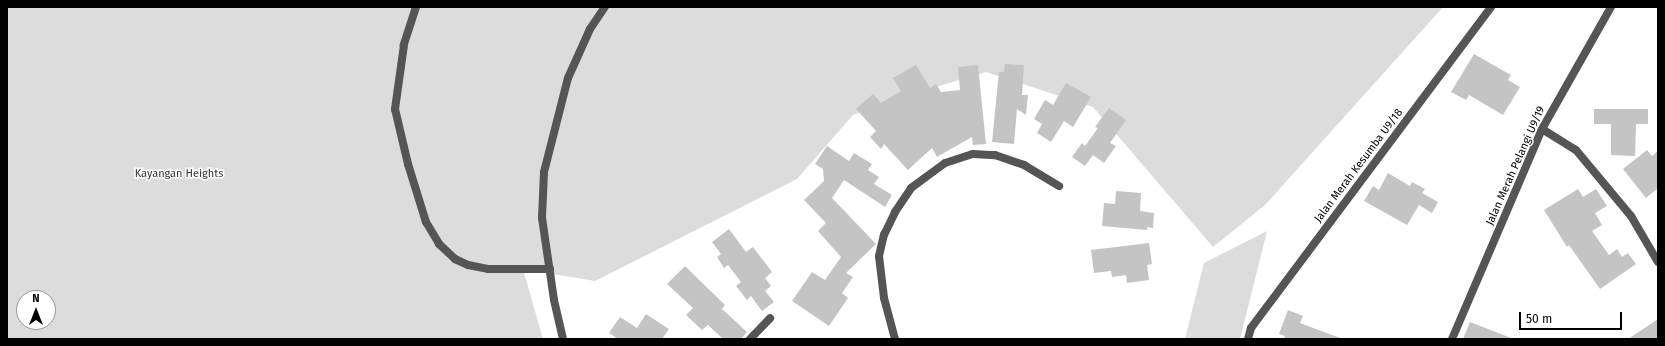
<!DOCTYPE html>
<html>
<head>
<meta charset="utf-8">
<style>
  body { margin:0 }
  #map { position:relative; width:1665px; height:346px; overflow:hidden; background:#fff; font-family:"Fira Sans",sans-serif }
  div>[style] { position:absolute }
  [style*='--x'] { left:calc(var(--x)*1px); top:calc(var(--y)*1px); width:calc(var(--w)*1px); rotate:calc(var(--a)*1deg) }
  .green>* { inset:0; background:#dcdcdc }
  .building>* { inset:0; background:#c4c4c4 }
  .lane>* { height:8px; margin:-4px; padding:0 4px; transform-origin:4px; border-radius:4px; background:#555 }
  .street>* { height:8px; margin:-4px; padding:0 4px; transform-origin:4px; border-radius:4px; background:#555 }
  span { translate:-50% -50%; white-space:nowrap; text-align:center; line-height:1.15; -webkit-text-stroke:3px #fff; paint-order:stroke }
  .street-label { font-size:11px; color:#000 }
  .park-label { font-size:11px; color:#333 }
  .frame { position:absolute; inset:0; border:8px solid #000; pointer-events:none }
  .north { position:absolute; left:16px; top:290px; width:40px; height:40px; box-sizing:border-box; background:#fff; border:1px solid #999; border-radius:50%; rotate:0deg; font-size:11px; font-weight:700; line-height:16px; text-align:center; color:#000 }
  .north::after { content:''; display:block; margin:auto; width:14px; height:18px; background:#000; clip-path:polygon(50% 0,100% 100%,50% 72%,0 100%) }
  .scale { position:absolute; left:1519px; top:312px; width:103px; height:18px; box-sizing:border-box; border:2px solid #000; border-top:0; padding-left:5px; font-size:12px; line-height:14px; white-space:nowrap; color:#000; -webkit-text-stroke:3px #fff; paint-order:stroke }
</style>
</head>
<body>
<div id="map">
  <div class="green">
    <div style="clip-path:polygon(evenodd,7px 7px,1443px 7px,1265px 205px,1213px 247px,1093px 107px,986px 72px,886px 102px,853px 115px,797px 179px,595px 281px,523px 269px,543px 339px,7px 339px,7px 7px,24px 298px,48px 298px,48px 322px,24px 322px,24px 298px)"></div>
    <div style="clip-path:polygon(1267px 231px,1240px 339px,1185px 339px,1204px 263px)"></div>
  </div>
  <div class="building">
    <div style="clip-path:polygon(1474px 54px,1511px 75px,1508px 80px,1520px 87px,1503px 115px,1469px 95px,1466px 100px,1451px 92px)"></div>
    <div style="clip-path:polygon(1005px 64px,1024px 65px,1022px 95px,1028px 95px,1026px 115px,1017px 109px,1014px 144px,992px 142px,999px 72px,1004px 72px)"></div>
    <div style="clip-path:polygon(916px 65px,930px 88px,936px 84px,941px 92px,960px 90px,958px 67px,978px 65px,986px 144px,973px 145px,972px 137px,937px 157px,932px 148px,908px 170px,884px 144px,881px 149px,870px 137px,876px 131px,856px 109px,873px 94px,881px 103px,901px 91px,893px 78px)"></div>
    <div style="clip-path:polygon(1066px 83px,1091px 97px,1073px 127px,1064px 121px,1051px 142px,1037px 133px,1042px 124px,1034px 119px,1045px 100px,1053px 105px)"></div>
    <div style="clip-path:polygon(1109px 108px,1126px 120px,1110px 143px,1116px 146px,1104px 163px,1093px 155px,1085px 166px,1072px 157px,1082px 143px,1085px 146px,1098px 128px,1095px 127px)"></div>
    <div style="clip-path:polygon(1594px 109px,1648px 109px,1648px 124px,1636px 124px,1635px 156px,1611px 155px,1611px 124px,1594px 124px)"></div>
    <div style="clip-path:polygon(827px 146px,849px 161px,854px 153px,872px 164px,868px 170px,879px 177px,874px 184px,892px 195px,885px 207px,844px 180px,832px 198px,876px 244px,846px 273px,853px 277px,842px 293px,848px 298px,829px 326px,792px 301px,812px 272px,825px 280px,841px 257px,818px 231px,826px 223px,804px 200px,824px 181px,823px 169px,815px 164px)"></div>
    <div style="clip-path:polygon(1647px 150px,1652px 156px,1658px 151px,1658px 188px,1646px 198px,1623px 169px)"></div>
    <div style="clip-path:polygon(1388px 173px,1410px 186px,1412px 182px,1425px 189px,1422px 193px,1438px 202px,1432px 213px,1419px 205px,1407px 225px,1364px 201px,1373px 186px,1379px 190px)"></div>
    <div style="clip-path:polygon(1578px 189px,1583px 197px,1596px 189px,1607px 206px,1595px 213px,1602px 225px,1592px 231px,1609px 255px,1617px 249px,1622px 257px,1628px 253px,1636px 264px,1600px 289px,1569px 245px,1567px 247px,1544px 210px)"></div>
    <div style="clip-path:polygon(1116px 191px,1141px 193px,1140px 211px,1154px 213px,1153px 228px,1147px 227px,1147px 230px,1102px 226px,1104px 203px,1115px 204px)"></div>
    <div style="clip-path:polygon(729px 229px,746px 252px,753px 247px,772px 272px,765px 278px,771px 286px,765px 291px,774px 302px,762px 311px,751px 296px,747px 300px,736px 286px,741px 282px,728px 265px,724px 268px,717px 257px,721px 254px,712px 242px)"></div>
    <div style="clip-path:polygon(1149px 243px,1152px 264px,1147px 265px,1149px 280px,1127px 283px,1126px 275px,1112px 277px,1111px 271px,1094px 273px,1091px 250px)"></div>
    <div style="clip-path:polygon(685px 266px,725px 305px,722px 309px,747px 332px,741px 339px,723px 339px,708px 325px,702px 330px,686px 315px,693px 308px,667px 284px)"></div>
    <div style="clip-path:polygon(1288px 310px,1303px 316px,1300px 323px,1340px 338px,1340px 339px,1284px 339px,1285px 336px,1279px 334px)"></div>
    <div style="clip-path:polygon(646px 314px,669px 329px,662px 339px,618px 339px,609px 333px,620px 317px,637px 328px)"></div>
    <div style="clip-path:polygon(1658px 319px,1658px 339px,1628px 339px)"></div>
    <div style="clip-path:polygon(1470px 322px,1511px 338px,1511px 339px,1463px 339px)"></div>
  </div>
  <div class="lane">
    <div style="--x:416;--y:7;--w:40;--a:108"></div>
    <div style="--x:404;--y:45;--w:65;--a:98"></div>
    <div style="--x:395;--y:109;--w:57;--a:76.7"></div>
    <div style="--x:408;--y:164;--w:61;--a:72.8"></div>
    <div style="--x:426;--y:222;--w:26;--a:59"></div>
    <div style="--x:439;--y:244;--w:22;--a:43"></div>
    <div style="--x:455;--y:259;--w:14;--a:25"></div>
    <div style="--x:468;--y:265;--w:20;--a:11"></div>
    <div style="--x:488;--y:269;--w:62;--a:0"></div>
  </div>
  <div class="street">
    <div style="--x:1542;--y:129;--w:40;--a:32"></div>
    <div style="--x:1576;--y:150;--w:86;--a:50.2"></div>
    <div style="--x:1631;--y:216;--w:53;--a:59.6"></div>
    <div style="--x:563;--y:339;--w:40;--a:-103"></div>
    <div style="--x:554;--y:300;--w:83;--a:-98.3"></div>
    <div style="--x:542;--y:218;--w:46;--a:-87.5"></div>
    <div style="--x:544;--y:172;--w:97;--a:-75.7"></div>
    <div style="--x:568;--y:78;--w:54;--a:-65.8"></div>
    <div style="--x:590;--y:29;--w:27;--a:-56"></div>
    <div style="--x:750;--y:339;--w:29;--a:-46"></div>
    <div style="--x:895;--y:339;--w:42;--a:-105"></div>
    <div style="--x:884;--y:298;--w:42;--a:-96.8"></div>
    <div style="--x:879;--y:256;--w:22;--a:-77"></div>
    <div style="--x:884;--y:235;--w:25;--a:-64"></div>
    <div style="--x:895;--y:212;--w:29;--a:-56"></div>
    <div style="--x:911;--y:188;--w:42;--a:-36.3"></div>
    <div style="--x:945;--y:163;--w:29;--a:-18"></div>
    <div style="--x:973;--y:154;--w:22;--a:3"></div>
    <div style="--x:995;--y:155;--w:31;--a:19"></div>
    <div style="--x:1024;--y:165;--w:41;--a:31"></div>
    <div style="--x:1248;--y:339;--w:11;--a:-75"></div>
    <div style="--x:1251;--y:328;--w:401;--a:-53.2"></div>
    <div style="--x:1452;--y:339;--w:228;--a:-66.8"></div>
    <div style="--x:1542;--y:129;--w:140;--a:-60.5"></div>
  </div>
  <div class="street-label">
    <span style="left:1359px;top:166px;rotate:-53deg">Jalan Merah Kesumba U9/18</span>
    <span style="left:1516px;top:166px;rotate:-66deg">Jalan Merah Pelangi U9/19</span>
  </div>
  <div class="park-label">
    <span style="left:179px;top:174px">Kayangan Heights</span>
  </div>
  <div class="frame"></div>
  <div class="north">N</div>
  <div class="scale">50 m</div>
</div>
</body>
</html>
